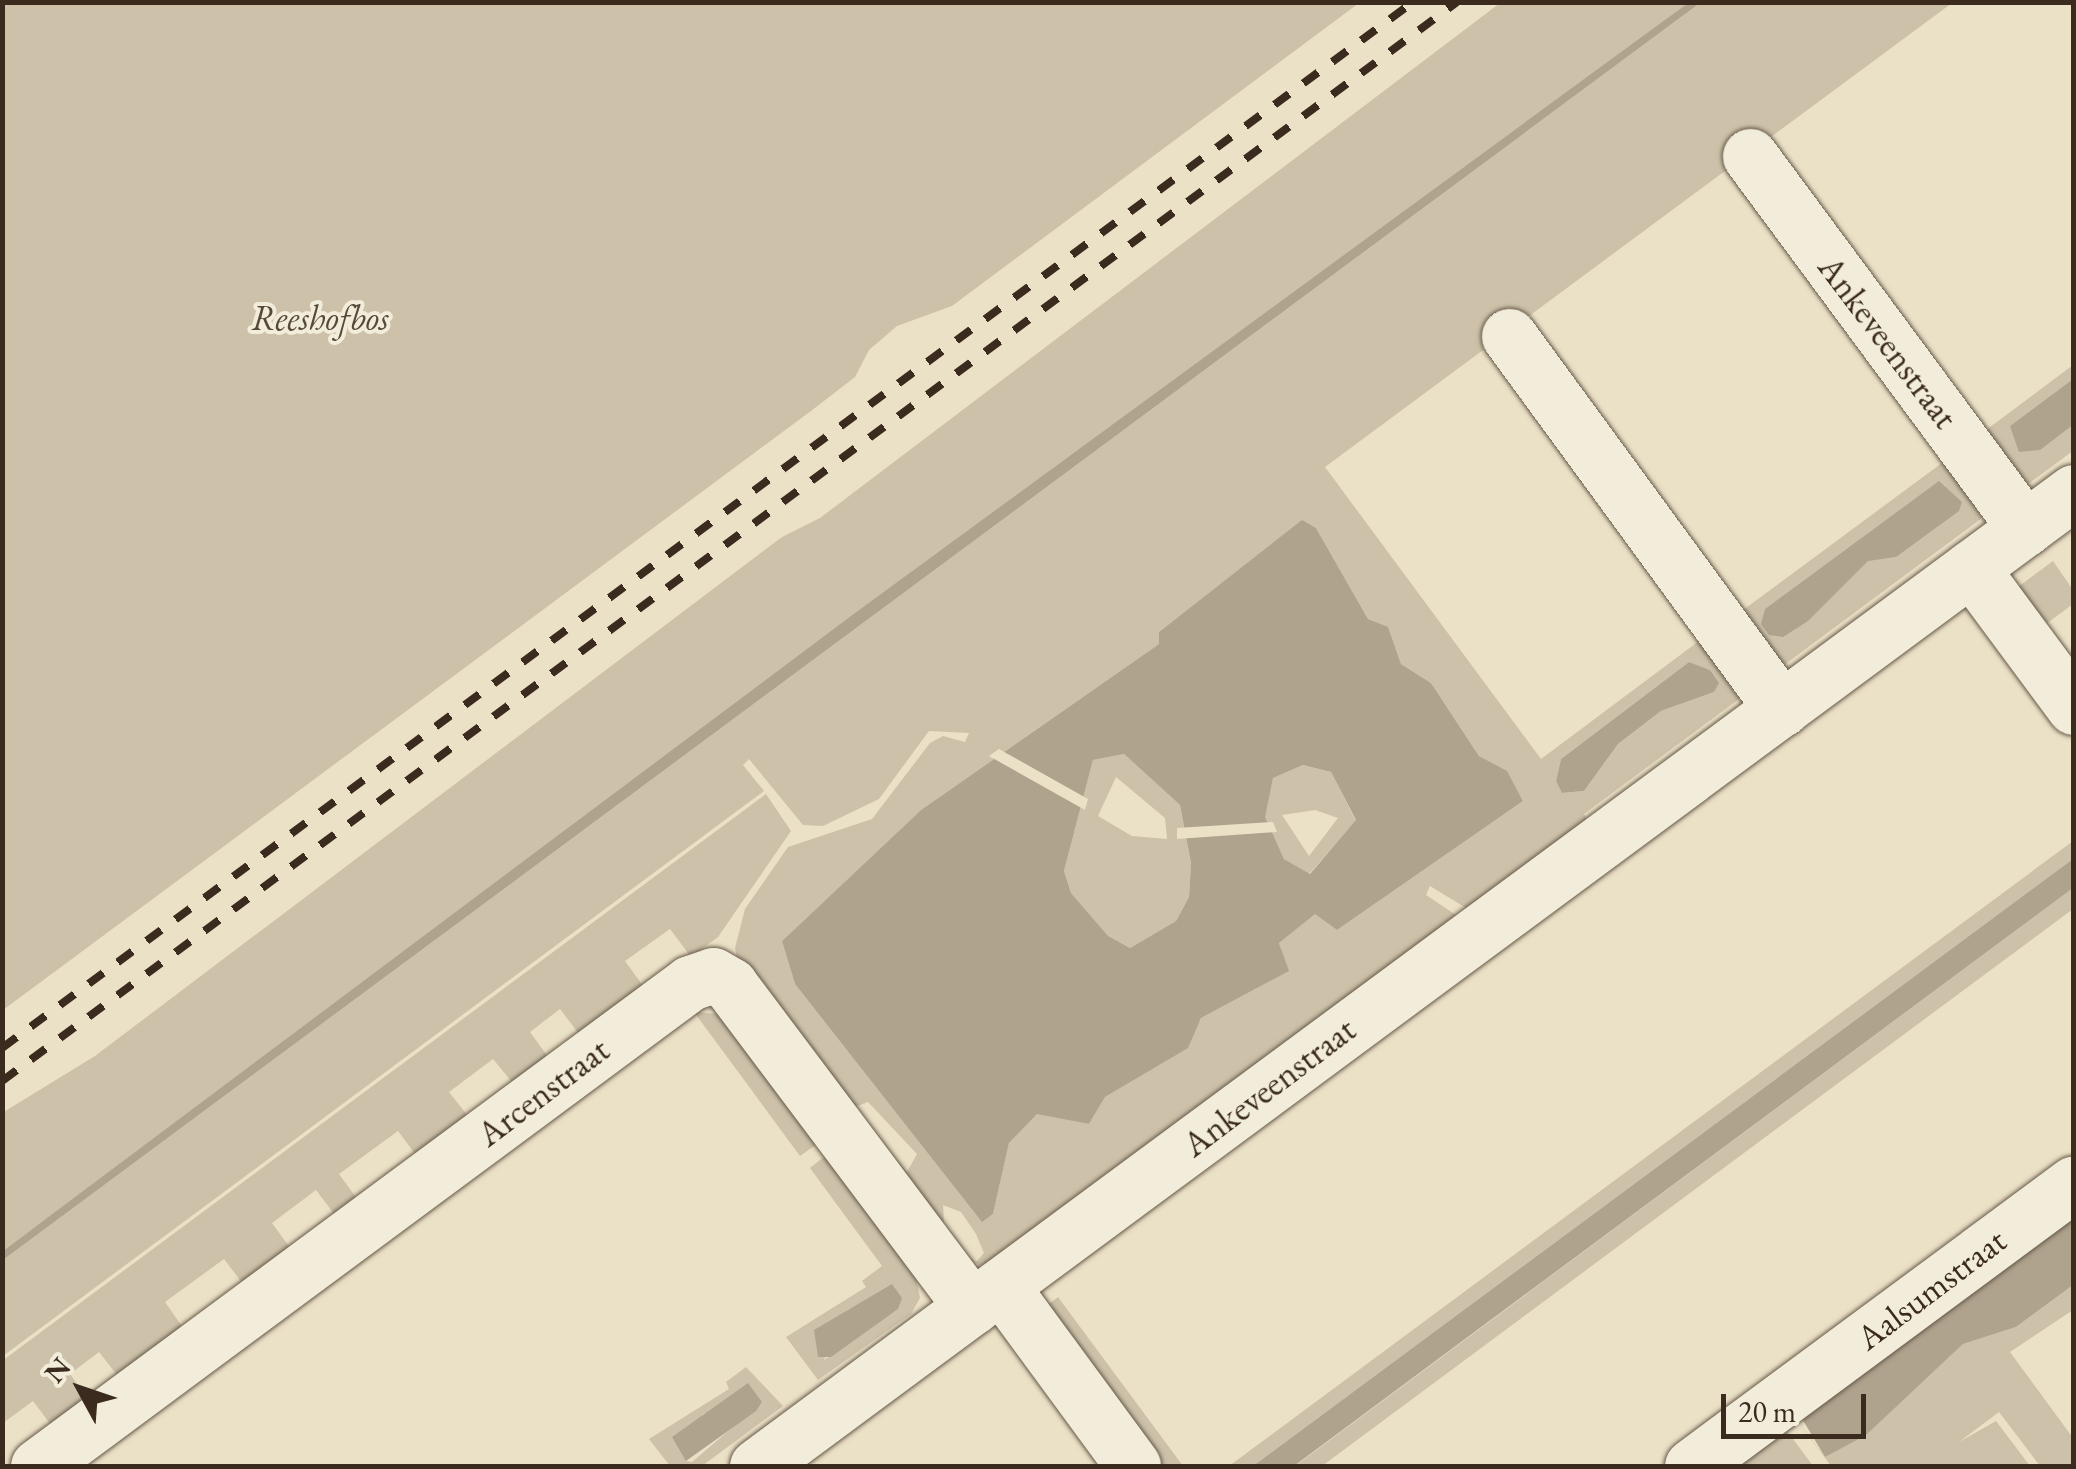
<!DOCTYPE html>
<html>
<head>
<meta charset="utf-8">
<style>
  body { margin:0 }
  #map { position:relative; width:2076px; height:1469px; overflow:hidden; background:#ebe1c6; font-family:"EB Garamond",serif }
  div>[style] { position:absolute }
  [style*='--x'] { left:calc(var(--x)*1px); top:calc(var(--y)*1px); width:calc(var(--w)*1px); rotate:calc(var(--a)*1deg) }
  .green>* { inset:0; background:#cdc2a9 }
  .water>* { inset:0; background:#afa38d }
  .pier>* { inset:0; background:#ebe1c6 }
  .roads { filter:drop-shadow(0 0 2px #665848) drop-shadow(0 0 2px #665848) }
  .minor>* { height:55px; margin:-27.5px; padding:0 27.5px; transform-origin:27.5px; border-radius:27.5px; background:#f2ecda }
  .rail>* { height:8px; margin-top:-4px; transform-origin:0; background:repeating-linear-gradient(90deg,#3a2b1e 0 18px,transparent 0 36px) }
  span { translate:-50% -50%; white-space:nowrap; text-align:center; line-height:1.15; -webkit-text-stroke:8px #f2ecda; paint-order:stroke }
  .park-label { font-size:35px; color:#57493a; font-style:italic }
  .street-label { font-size:35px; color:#3a2b1e }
  .frame { position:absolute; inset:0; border:5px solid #3a2b1e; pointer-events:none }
  .north { position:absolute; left:30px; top:1339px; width:100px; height:100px; -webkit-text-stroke:8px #f2ecda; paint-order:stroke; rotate:310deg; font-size:28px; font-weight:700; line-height:40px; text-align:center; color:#3a2b1e }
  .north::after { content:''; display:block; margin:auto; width:35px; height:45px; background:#3a2b1e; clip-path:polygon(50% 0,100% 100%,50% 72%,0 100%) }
  .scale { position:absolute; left:1721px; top:1394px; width:145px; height:45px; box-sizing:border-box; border:5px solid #3a2b1e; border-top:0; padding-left:12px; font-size:30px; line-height:35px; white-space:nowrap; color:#3a2b1e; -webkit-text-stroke:8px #f2ecda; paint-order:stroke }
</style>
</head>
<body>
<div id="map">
  <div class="green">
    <div style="clip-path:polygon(2px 3px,3px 2px,1359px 3px,952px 306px,897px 326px,869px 350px,855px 377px,811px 411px,3px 1010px)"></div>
    <div style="clip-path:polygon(1500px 3px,1688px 3px,3px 1251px,2px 1113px,95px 1056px,782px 537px,820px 518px)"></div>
    <div style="clip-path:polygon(evenodd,1700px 3px,1952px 3px,1325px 467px,1541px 759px,1707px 635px,1736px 678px,1739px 699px,1584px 814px,1590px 824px,1471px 911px,1430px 886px,1426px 895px,1462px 919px,1007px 1257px,980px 1265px,948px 1247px,739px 966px,735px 948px,745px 909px,788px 847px,872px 819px,930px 743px,943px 736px,965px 742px,969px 733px,929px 731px,879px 799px,823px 826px,803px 825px,749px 759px,743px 765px,764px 791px,3px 1356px,3px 1260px,1700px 3px,1302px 521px,1316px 528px,1368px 619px,1388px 628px,1401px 664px,1431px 683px,1479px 756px,1507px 772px,1523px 801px,1337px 930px,1315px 913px,1279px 943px,1288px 971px,1201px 1018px,1187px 1048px,1105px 1097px,1089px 1124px,1037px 1113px,1009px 1143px,993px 1214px,982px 1221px,795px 984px,782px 941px,921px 810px,1159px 644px,1159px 632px,1302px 521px,1700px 3px,1689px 662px,1710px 670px,1718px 683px,1714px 692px,1661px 711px,1618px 744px,1584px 791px,1562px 793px,1556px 781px,1561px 759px,1689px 662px,1700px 3px,868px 1102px,917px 1154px,907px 1172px,860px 1121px,855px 1107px,868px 1102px,1700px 3px,943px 1205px,961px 1212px,976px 1234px,984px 1253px,976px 1262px,945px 1240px,943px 1205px)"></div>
    <div style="clip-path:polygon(2073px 365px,2073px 379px,2010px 426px,2040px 449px,2073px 425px,2073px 451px,2024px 487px,1982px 433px)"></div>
    <div style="clip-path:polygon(evenodd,1946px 460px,1982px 518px,1784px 665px,1774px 662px,1739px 613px,1946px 460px,1946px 484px,1896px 557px,1868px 560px,1783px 637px,1946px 484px)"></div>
    <div style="clip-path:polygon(2053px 561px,2073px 590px,2073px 604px,2042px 627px,2018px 587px)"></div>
    <div style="clip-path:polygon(evenodd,1124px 754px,1180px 805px,1191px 863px,1189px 897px,1176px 921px,1130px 948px,1107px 936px,1071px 893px,1064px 871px,1093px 760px,1124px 754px,1116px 777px,1165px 818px,1167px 839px,1132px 836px,1098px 816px,1116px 777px)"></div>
    <div style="clip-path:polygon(evenodd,1303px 765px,1331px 772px,1356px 821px,1309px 874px,1284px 859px,1264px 817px,1273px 778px,1303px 765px,1315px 810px,1338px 818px,1309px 856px,1282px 815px,1315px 810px)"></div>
    <div style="clip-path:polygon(766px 794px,791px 831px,718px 937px,691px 957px,670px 929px,625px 961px,646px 990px,582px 1038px,560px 1009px,530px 1032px,551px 1061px,516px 1087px,493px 1059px,449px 1092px,471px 1120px,419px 1159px,398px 1131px,339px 1174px,360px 1203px,338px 1219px,316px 1190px,272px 1223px,293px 1252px,246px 1288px,224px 1259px,165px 1302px,186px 1332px,121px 1380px,99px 1352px,70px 1374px,91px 1403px,54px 1429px,33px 1401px,3px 1423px,2px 1361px)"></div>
    <div style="clip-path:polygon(2073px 841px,2073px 859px,1253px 1466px,1229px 1466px)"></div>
    <div style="clip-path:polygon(2073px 888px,2073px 909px,1322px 1466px,1295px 1466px)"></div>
    <div style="clip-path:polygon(694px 1012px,718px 1014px,817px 1144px,800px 1156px)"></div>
    <div style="clip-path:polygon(evenodd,825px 1156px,916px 1278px,920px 1298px,911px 1314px,818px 1380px,786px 1337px,866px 1287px,862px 1281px,882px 1266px,810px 1168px,825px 1156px,894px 1286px,898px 1309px,824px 1360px,846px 1311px,894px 1286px)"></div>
    <div style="clip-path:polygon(2073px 1285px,2073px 1310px,2010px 1352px,2073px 1438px,2073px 1466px,2040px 1466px,1999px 1412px,1959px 1442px,1996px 1421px,2030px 1466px,1831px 1466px,1790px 1411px,1825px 1457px,1879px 1422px,1963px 1344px,2016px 1327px)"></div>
    <div style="clip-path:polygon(1058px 1297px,1183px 1466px,1160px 1466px,1056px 1326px,1046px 1306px)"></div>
    <div style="clip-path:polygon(evenodd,746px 1367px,783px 1406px,702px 1466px,670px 1466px,649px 1439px,729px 1389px,726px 1382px,746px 1367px,762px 1402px,692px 1462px,686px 1461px,703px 1414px,762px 1402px)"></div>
    <div style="clip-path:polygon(1779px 1420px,1813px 1466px,1716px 1466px)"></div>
  </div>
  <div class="water">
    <div style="clip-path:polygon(1688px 3px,1700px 3px,3px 1260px,3px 1251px,851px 616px)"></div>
    <div style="clip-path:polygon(2073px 379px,2073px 425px,2040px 450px,2019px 452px,2010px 426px)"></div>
    <div style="clip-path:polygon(1939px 481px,1962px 502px,1959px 511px,1896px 557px,1868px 561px,1808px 621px,1783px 637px,1769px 635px,1761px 624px,1765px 609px)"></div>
    <div style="clip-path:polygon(evenodd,1302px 520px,1316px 528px,1368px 619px,1388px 627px,1401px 664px,1431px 683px,1479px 756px,1507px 771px,1523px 801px,1337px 930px,1315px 914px,1279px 943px,1289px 971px,1201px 1018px,1188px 1048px,1105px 1097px,1089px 1124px,1037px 1114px,1009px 1143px,993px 1214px,982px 1222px,795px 984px,782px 941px,921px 810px,1159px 644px,1159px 632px,1302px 520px,1124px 754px,1180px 805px,1191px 863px,1189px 897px,1176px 921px,1130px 948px,1108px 936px,1071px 893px,1064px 871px,1093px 760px,1124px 754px,1302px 520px,1303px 765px,1331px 772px,1356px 820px,1310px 874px,1284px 859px,1265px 817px,1273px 778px,1303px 765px)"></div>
    <div style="clip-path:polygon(1689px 662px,1710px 670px,1719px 683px,1714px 692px,1661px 711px,1618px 744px,1584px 791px,1562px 793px,1556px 781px,1561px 759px)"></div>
    <div style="clip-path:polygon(2073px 859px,2073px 888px,1294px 1466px,1253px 1466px)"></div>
    <div style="clip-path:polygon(2073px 1215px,2073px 1285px,2016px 1327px,1963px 1344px,1866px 1435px,1825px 1457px,1801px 1417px)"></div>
    <div style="clip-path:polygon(892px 1284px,902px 1298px,898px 1309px,831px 1357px,818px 1357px,814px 1330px)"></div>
    <div style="clip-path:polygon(748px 1383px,762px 1402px,756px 1411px,686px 1461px,672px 1437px)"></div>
  </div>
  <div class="pier">
    <div style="clip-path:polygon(999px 749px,1088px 799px,1085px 810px,989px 756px)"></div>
    <div style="clip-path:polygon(1273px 822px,1277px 832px,1177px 839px,1177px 828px)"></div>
  </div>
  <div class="roads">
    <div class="minor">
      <div style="--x:1750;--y:156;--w:463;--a:53.5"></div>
      <div style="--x:1509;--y:336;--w:462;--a:53.8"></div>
      <div style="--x:1971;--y:568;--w:173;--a:53.5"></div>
      <div style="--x:1001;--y:1286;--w:223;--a:53.7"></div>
      <div style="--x:38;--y:1466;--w:811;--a:-36.53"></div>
      <div style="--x:690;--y:983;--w:24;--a:-19"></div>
      <div style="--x:713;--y:975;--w:20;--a:30"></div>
      <div style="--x:730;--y:985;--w:403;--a:53.1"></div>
      <div style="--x:757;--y:1466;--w:1638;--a:-36.49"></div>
      <div style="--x:1692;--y:1466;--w:475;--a:-36.5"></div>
    </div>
  </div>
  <div class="rail">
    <div style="--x:2;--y:1048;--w:1756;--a:-36.55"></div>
    <div style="--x:2;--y:1081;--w:1811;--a:-36.56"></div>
  </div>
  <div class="park-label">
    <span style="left:320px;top:318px">Reeshofbos</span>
  </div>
  <div class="street-label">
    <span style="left:1888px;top:342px;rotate:53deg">Ankeveenstraat</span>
    <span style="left:1269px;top:1087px;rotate:-37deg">Ankeveenstraat</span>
    <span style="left:543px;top:1092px;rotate:-37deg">Arcenstraat</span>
    <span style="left:1931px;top:1289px;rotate:-37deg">Aalsumstraat</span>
  </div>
  <div class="frame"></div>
  <div class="north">N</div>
  <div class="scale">20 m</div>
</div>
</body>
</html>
